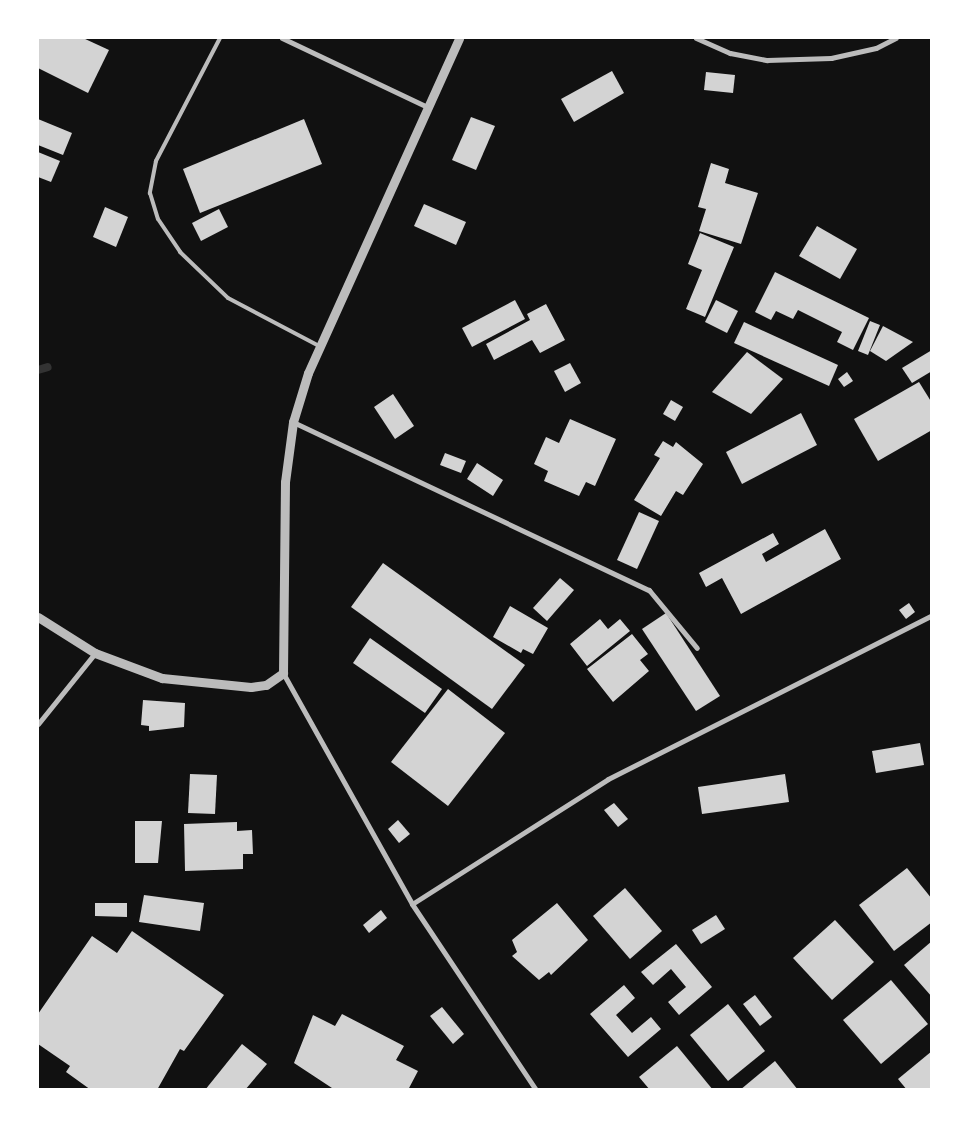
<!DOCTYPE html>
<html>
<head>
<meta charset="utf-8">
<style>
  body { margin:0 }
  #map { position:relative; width:969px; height:1127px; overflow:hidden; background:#111; font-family:Ubuntu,sans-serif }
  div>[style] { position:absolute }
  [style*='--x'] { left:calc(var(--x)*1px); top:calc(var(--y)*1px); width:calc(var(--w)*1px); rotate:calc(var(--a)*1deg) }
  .stream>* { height:8px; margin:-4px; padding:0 4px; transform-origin:4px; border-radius:4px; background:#333 }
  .building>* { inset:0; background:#d3d3d3 }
  .service>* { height:4px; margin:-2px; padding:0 2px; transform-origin:2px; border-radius:2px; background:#bcbcbc }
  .minor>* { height:5px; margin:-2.5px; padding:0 2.5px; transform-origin:2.5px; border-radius:2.5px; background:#bcbcbc }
  .tertiary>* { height:9px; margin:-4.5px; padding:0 4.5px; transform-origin:4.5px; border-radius:4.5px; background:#bcbcbc }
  span { translate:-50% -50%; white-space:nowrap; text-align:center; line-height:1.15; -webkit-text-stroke:5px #fff; paint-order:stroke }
  .frame { position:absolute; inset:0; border:39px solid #fff; pointer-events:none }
</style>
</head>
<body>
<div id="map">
  <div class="stream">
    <div style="--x:38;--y:370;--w:10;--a:-17"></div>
  </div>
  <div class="building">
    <div style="clip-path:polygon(38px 38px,83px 38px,109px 50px,88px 93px,38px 68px)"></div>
    <div style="clip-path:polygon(612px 71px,624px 93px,574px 122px,561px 99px)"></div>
    <div style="clip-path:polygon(706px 72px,735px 75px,733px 93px,704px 90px)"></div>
    <div style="clip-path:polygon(471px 117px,495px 126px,476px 170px,452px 160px)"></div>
    <div style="clip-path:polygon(38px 119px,72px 133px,63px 155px,38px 145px)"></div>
    <div style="clip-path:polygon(304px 119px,322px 164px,200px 213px,183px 169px)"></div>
    <div style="clip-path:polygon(38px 152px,60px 161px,51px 182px,38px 177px)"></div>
    <div style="clip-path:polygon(711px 163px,729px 169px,725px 183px,758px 193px,741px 244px,699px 231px,706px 209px,698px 207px)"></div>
    <div style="clip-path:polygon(424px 204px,466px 222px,456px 245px,414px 226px)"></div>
    <div style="clip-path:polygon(105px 207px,128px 217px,116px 247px,93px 237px)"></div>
    <div style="clip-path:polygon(219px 209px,228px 227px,201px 241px,192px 223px)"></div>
    <div style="clip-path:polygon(817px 226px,857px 249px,840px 279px,799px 256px)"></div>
    <div style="clip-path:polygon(700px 233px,734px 247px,705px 317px,686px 309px,702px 270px,688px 264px)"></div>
    <div style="clip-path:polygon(775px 272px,869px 318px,853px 350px,837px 342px,842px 332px,798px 310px,793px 319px,776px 311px,771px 320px,755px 312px)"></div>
    <div style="clip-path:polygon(515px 300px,525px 319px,472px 347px,462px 328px)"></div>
    <div style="clip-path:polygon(716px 300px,738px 311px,727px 333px,705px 322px)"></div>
    <div style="clip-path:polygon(546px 304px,565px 340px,540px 353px,532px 340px,494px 360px,486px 344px,530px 320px,527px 314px)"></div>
    <div style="clip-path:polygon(870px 321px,880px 325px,868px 355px,858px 351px)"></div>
    <div style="clip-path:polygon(744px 322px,838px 365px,829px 386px,734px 343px)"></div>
    <div style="clip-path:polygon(883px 326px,913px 342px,886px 361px,870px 351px)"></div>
    <div style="clip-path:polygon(932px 350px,932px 371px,912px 383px,902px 368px)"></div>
    <div style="clip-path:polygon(747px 352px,783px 379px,751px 414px,712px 392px)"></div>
    <div style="clip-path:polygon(570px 363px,581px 383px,565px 392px,554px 371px)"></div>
    <div style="clip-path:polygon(847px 372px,853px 381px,844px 387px,838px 379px)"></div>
    <div style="clip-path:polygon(919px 382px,932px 403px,932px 430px,878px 461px,854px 419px)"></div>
    <div style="clip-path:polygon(393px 394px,414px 426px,395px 439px,374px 407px)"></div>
    <div style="clip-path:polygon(671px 400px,683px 407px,675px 421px,663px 414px)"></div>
    <div style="clip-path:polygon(801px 413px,817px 445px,742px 484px,726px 452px)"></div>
    <div style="clip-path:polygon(570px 419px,616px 439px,595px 486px,586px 482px,579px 496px,544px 481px,548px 471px,534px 464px,546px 437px,559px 443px)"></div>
    <div style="clip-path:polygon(663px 441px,673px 447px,676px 442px,703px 464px,683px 495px,676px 491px,661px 516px,634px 500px,660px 458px,654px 455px)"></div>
    <div style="clip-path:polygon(445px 453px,466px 461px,461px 473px,440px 465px)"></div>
    <div style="clip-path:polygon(477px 463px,503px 480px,493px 496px,467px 479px)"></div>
    <div style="clip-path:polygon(639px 512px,659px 521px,637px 569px,617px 560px)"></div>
    <div style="clip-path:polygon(825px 529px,841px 559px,741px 614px,722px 578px,706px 587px,699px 573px,773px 533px,779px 544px,762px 554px,766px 562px)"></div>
    <div style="clip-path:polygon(383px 563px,525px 665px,492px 709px,351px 607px)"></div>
    <div style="clip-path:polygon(560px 578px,574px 590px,547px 621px,533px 608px)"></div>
    <div style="clip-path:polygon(909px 603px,915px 612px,906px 619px,899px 610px)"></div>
    <div style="clip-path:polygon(510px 606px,548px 628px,533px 654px,523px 649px,521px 653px,493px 637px)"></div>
    <div style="clip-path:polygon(666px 613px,720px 696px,696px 711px,642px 629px)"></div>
    <div style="clip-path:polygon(600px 619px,608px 629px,620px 619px,630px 631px,587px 666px,570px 644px)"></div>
    <div style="clip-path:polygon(632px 634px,648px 654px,640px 660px,649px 671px,613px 702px,587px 669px)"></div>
    <div style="clip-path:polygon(370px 638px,442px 689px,425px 713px,353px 663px)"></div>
    <div style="clip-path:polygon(448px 689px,505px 733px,448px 806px,391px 762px)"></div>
    <div style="clip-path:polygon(143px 700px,185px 703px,184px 727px,149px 731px,149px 726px,141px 725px)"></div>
    <div style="clip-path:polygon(920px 743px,924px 765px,876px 773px,872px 751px)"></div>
    <div style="clip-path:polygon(190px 774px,217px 775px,215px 814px,188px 813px)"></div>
    <div style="clip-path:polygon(785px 774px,789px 802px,702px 814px,698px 787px)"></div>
    <div style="clip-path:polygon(614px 803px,628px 819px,618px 827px,604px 810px)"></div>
    <div style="clip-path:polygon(398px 820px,410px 834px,399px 843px,388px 829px)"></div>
    <div style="clip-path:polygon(135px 821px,162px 821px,158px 863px,135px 863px)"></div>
    <div style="clip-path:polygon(237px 822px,237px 831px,252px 830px,253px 854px,243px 854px,243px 869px,185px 871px,184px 824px)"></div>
    <div style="clip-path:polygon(907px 868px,932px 899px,932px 922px,894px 951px,859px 905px)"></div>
    <div style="clip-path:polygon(625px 888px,662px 931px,630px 959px,593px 916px)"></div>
    <div style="clip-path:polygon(144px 895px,204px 903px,200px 931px,139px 922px)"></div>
    <div style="clip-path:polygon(95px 903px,127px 903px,127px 917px,95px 916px)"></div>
    <div style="clip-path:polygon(557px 903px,588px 940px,551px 975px,549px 972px,539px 980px,512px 956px,517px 952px,512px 940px)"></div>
    <div style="clip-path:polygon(381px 910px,387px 918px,369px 933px,363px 925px)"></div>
    <div style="clip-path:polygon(716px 915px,725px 929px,701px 944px,692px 930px)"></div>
    <div style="clip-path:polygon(835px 920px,874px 962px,832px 1000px,793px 958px)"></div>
    <div style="clip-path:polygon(132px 931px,224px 995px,184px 1051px,180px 1049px,157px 1090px,91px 1090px,66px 1072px,70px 1066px,38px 1044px,38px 1014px,92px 936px,117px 953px)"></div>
    <div style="clip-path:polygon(932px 941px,932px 997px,904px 965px)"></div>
    <div style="clip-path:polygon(676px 944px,712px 987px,679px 1015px,668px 1002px,686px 987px,671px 969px,653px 985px,641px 972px)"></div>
    <div style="clip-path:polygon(891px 980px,928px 1024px,881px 1064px,843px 1020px)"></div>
    <div style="clip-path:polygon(624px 985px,635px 998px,616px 1015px,632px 1033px,651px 1017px,661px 1029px,628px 1057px,590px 1014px)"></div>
    <div style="clip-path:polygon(755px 995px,772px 1017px,760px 1026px,743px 1004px)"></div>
    <div style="clip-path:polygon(728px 1004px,765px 1051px,728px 1081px,690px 1035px)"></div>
    <div style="clip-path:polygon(442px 1007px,464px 1034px,453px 1044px,430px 1016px)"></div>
    <div style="clip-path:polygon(342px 1014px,404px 1046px,396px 1060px,418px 1071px,408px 1090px,335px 1090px,294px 1063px,313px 1015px,335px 1026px)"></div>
    <div style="clip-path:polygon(242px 1044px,267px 1064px,245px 1090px,205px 1090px)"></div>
    <div style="clip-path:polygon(677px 1046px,713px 1090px,650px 1090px,639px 1077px)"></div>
    <div style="clip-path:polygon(932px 1051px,932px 1090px,907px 1090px,898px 1079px)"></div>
    <div style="clip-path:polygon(775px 1061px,798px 1090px,740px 1090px)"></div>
  </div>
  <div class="service">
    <div style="--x:220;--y:38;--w:139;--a:117.5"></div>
    <div style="--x:156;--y:161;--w:33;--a:101"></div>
    <div style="--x:150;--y:193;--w:27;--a:73"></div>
    <div style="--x:158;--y:219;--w:40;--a:56"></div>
    <div style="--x:180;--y:252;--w:66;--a:43.8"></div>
    <div style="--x:228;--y:298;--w:103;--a:27.8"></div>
  </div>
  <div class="minor">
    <div style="--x:282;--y:38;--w:161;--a:25.4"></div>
    <div style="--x:696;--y:38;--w:37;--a:24"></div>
    <div style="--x:730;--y:53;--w:38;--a:11"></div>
    <div style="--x:767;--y:60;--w:64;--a:-1.8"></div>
    <div style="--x:831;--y:58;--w:46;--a:-12.5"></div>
    <div style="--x:876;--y:48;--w:22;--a:-27"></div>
    <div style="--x:293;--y:422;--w:394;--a:25.3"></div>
    <div style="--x:649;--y:590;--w:75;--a:50.4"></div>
    <div style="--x:283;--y:673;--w:265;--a:60.8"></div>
    <div style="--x:412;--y:904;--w:224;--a:56.3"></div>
    <div style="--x:38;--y:724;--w:91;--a:-51.2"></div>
    <div style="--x:412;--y:904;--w:232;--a:-32.5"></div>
    <div style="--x:608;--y:779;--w:363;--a:-26.8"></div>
  </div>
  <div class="tertiary">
    <div style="--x:38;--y:617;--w:67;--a:32.3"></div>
    <div style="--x:95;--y:653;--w:72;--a:20.5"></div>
    <div style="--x:162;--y:678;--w:89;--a:5.8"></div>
    <div style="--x:251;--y:687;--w:15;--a:-8"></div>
    <div style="--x:266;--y:685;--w:21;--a:-35"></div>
    <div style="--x:283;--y:673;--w:191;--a:-89.4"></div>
    <div style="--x:285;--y:482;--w:61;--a:-82.4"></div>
    <div style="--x:293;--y:422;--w:51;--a:-73"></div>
    <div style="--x:308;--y:373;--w:367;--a:-65.7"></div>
  </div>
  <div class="frame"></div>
</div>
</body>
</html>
